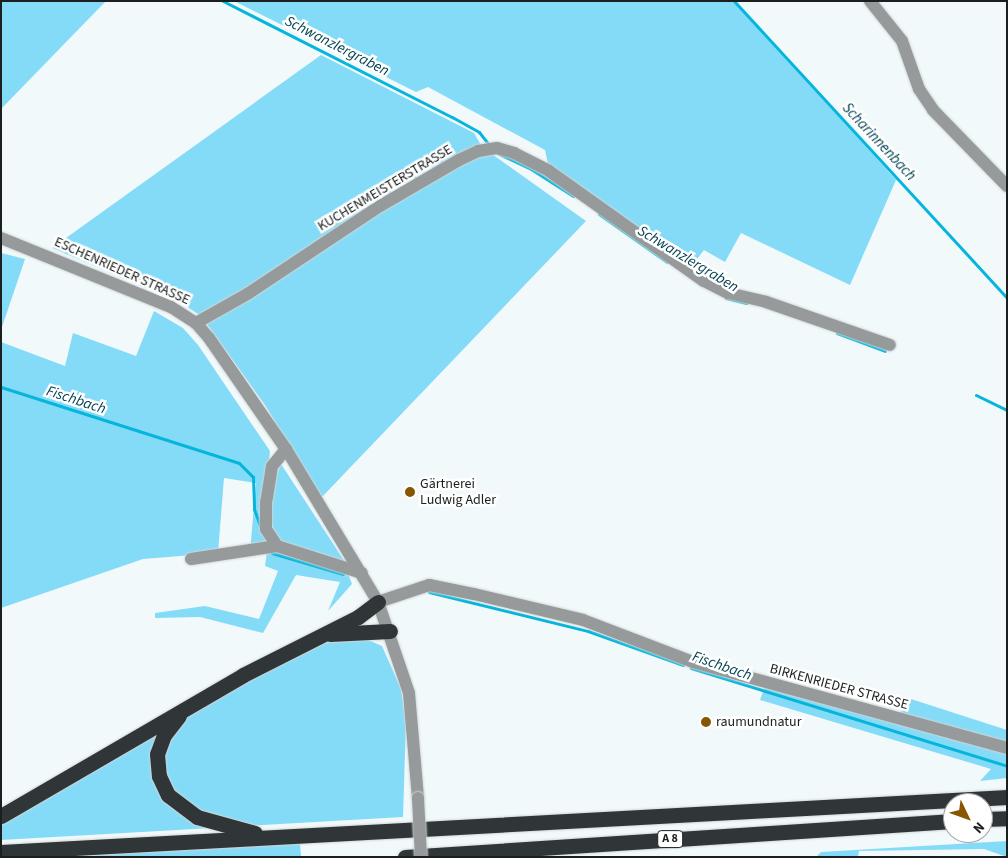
<!DOCTYPE html>
<html>
<head>
<meta charset="utf-8">
<style>
  body { margin:0 }
  #map { position:relative; width:1008px; height:858px; overflow:hidden; background:#f2f9fb; font-family:"Source Sans 3",sans-serif }
  div>[style] { position:absolute }
  [style*='--x'] { left:calc(var(--x)*1px); top:calc(var(--y)*1px); width:calc(var(--w)*1px); rotate:calc(var(--a)*1deg) }
  .green>* { inset:0; background:#84dbf7 }
  .stream>* { height:3px; margin:-1.5px; padding:0 1.5px; transform-origin:1.5px; border-radius:1.5px; background:#06b5dc }
  .roads { filter:drop-shadow(0 0 1px #d0d6d8) drop-shadow(0 0 1px #d0d6d8) }
  .minor>* { height:12px; margin:-6px; padding:0 6px; transform-origin:6px; border-radius:6px; background:#979a9b }
  .highway>* { height:15px; margin:-7.5px; padding:0 7.5px; transform-origin:7.5px; border-radius:7.5px; background:#303638 }
  .bridges { filter:drop-shadow(0 0 1px #d0d6d8) drop-shadow(0 0 1px #d0d6d8) }
  .minor-bridge>* { height:12px; margin:-6px; padding:0 6px; transform-origin:6px; border-radius:6px; background:#979a9b }
  .dots>* { width:14px; height:14px; translate:-50% -50%; box-sizing:border-box; border:2px solid #fff; border-radius:50% }
  span { translate:-50% -50%; white-space:nowrap; text-align:center; line-height:1.15; -webkit-text-stroke:5px #fff; paint-order:stroke }
  .shield-label span { padding:1px 4px; background:#fff; border:1px solid; border-radius:4px; -webkit-text-stroke-width:0 }
  .shield-label { font-size:12px; color:#1c1f1f; font-weight:700 }
  .street-label { font-size:14px; color:#1c1f1f }
  .poi-label { font-size:14px; color:#1c1f1f }
  .left { translate:0 -50%; text-align:left }
  .water-label { font-size:15px; color:#004252; font-style:italic }
  .frame { position:absolute; inset:0; border:2px solid #1c1f1f; pointer-events:none }
  .north { position:absolute; left:943px; top:793px; width:50px; height:50px; box-sizing:border-box; background:#fff; border:1px solid #a4a5a5; border-radius:50%; rotate:132deg; font-size:14px; font-weight:700; line-height:20px; text-align:center; color:#1c1f1f }
  .north::after { content:''; display:block; margin:auto; width:18px; height:22px; background:#895600; clip-path:polygon(50% 0,100% 100%,50% 72%,0 100%) }
</style>
</head>
<body>
<div id="map">
  <div class="green">
    <div style="clip-path:polygon(1px 1px,106px 1px,1px 109px)"></div>
    <div style="clip-path:polygon(234px 1px,736px 1px,896px 180px,850px 285px,741px 233px,725px 262px,704px 250px,691px 267px,548px 164px,545px 150px,428px 87px,416px 92px)"></div>
    <div style="clip-path:polygon(321px 55px,474px 133px,482px 147px,586px 221px,321px 498px,265px 405px,201px 316px,183px 304px,52px 248px)"></div>
    <div style="clip-path:polygon(1px 253px,25px 259px,1px 330px)"></div>
    <div style="clip-path:polygon(154px 311px,183px 328px,198px 345px,270px 451px,265px 502px,277px 549px,347px 571px,352px 584px,328px 611px,340px 582px,296px 575px,263px 633px,200px 617px,155px 618px,155px 613px,205px 606px,259px 619px,278px 571px,265px 566px,267px 552px,250px 552px,256px 483px,224px 478px,218px 553px,143px 559px,1px 608px,1px 342px,65px 366px,73px 333px,136px 356px)"></div>
    <div style="clip-path:polygon(281px 464px,283px 467px,345px 562px,279px 542px,271px 522px,274px 480px)"></div>
    <div style="clip-path:polygon(366px 639px,382px 646px,401px 689px,406px 722px,403px 817px,1px 840px,1px 820px,293px 651px,321px 643px)"></div>
    <div style="clip-path:polygon(765px 686px,893px 722px,911px 699px,1007px 730px,1007px 778px,980px 781px,991px 769px,760px 700px)"></div>
    <div style="clip-path:polygon(1007px 841px,1007px 857px,984px 849px,859px 851px,858px 857px,816px 857px,821px 852px)"></div>
    <div style="clip-path:polygon(300px 843px,301px 856px,67px 857px)"></div>
  </div>
  <div class="stream">
    <div style="--x:223;--y:1;--w:257;--a:26.9"></div>
    <div style="--x:452;--y:117;--w:31;--a:29"></div>
    <div style="--x:479;--y:132;--w:16;--a:52"></div>
    <div style="--x:734;--y:1;--w:403;--a:47.4"></div>
    <div style="--x:497;--y:153;--w:38;--a:25"></div>
    <div style="--x:531;--y:169;--w:50;--a:32.7"></div>
    <div style="--x:599;--y:214;--w:83;--a:35.2"></div>
    <div style="--x:726;--y:298;--w:21;--a:14"></div>
    <div style="--x:837;--y:333;--w:51;--a:20.6"></div>
    <div style="--x:1;--y:387;--w:250;--a:17.7"></div>
    <div style="--x:239;--y:463;--w:20;--a:45"></div>
    <div style="--x:253;--y:477;--w:32;--a:88"></div>
    <div style="--x:254;--y:509;--w:20;--a:70"></div>
    <div style="--x:976;--y:395;--w:34;--a:26"></div>
    <div style="--x:272;--y:553;--w:74;--a:16.5"></div>
    <div style="--x:429;--y:592;--w:164;--a:13.8"></div>
    <div style="--x:588;--y:631;--w:101;--a:19.7"></div>
    <div style="--x:691;--y:668;--w:331;--a:17.2"></div>
  </div>
  <div class="roads">
    <div class="minor">
      <div style="--x:870;--y:1;--w:51;--a:51.3"></div>
      <div style="--x:902;--y:41;--w:51;--a:70.5"></div>
      <div style="--x:919;--y:89;--w:25;--a:56"></div>
      <div style="--x:933;--y:110;--w:106;--a:45.8"></div>
      <div style="--x:1;--y:238;--w:183;--a:22.1"></div>
      <div style="--x:171;--y:307;--w:30;--a:33"></div>
      <div style="--x:196;--y:323;--w:20;--a:49"></div>
      <div style="--x:209;--y:338;--w:135;--a:55.3"></div>
      <div style="--x:286;--y:449;--w:179;--a:59"></div>
      <div style="--x:378;--y:602;--w:96;--a:71.2"></div>
      <div style="--x:409;--y:693;--w:105;--a:85.1"></div>
      <div style="--x:196;--y:323;--w:61;--a:-29.5"></div>
      <div style="--x:249;--y:293;--w:157;--a:-33.6"></div>
      <div style="--x:380;--y:206;--w:91;--a:-30.2"></div>
      <div style="--x:459;--y:160;--w:21;--a:-25"></div>
      <div style="--x:478;--y:151;--w:19;--a:-9"></div>
      <div style="--x:497;--y:148;--w:18;--a:16"></div>
      <div style="--x:514;--y:153;--w:39;--a:27"></div>
      <div style="--x:549;--y:171;--w:190;--a:35.4"></div>
      <div style="--x:704;--y:281;--w:27;--a:27"></div>
      <div style="--x:728;--y:293;--w:39;--a:13"></div>
      <div style="--x:766;--y:302;--w:131;--a:19.1"></div>
      <div style="--x:286;--y:449;--w:22;--a:129"></div>
      <div style="--x:272;--y:466;--w:36;--a:99"></div>
      <div style="--x:266;--y:502;--w:27;--a:90"></div>
      <div style="--x:266;--y:529;--w:20;--a:57"></div>
      <div style="--x:277;--y:546;--w:89;--a:17.6"></div>
      <div style="--x:191;--y:559;--w:87;--a:-8.6"></div>
      <div style="--x:378;--y:602;--w:54;--a:-18.4"></div>
      <div style="--x:429;--y:585;--w:46;--a:11.3"></div>
      <div style="--x:474;--y:594;--w:112;--a:13.4"></div>
      <div style="--x:583;--y:620;--w:118;--a:20.9"></div>
      <div style="--x:693;--y:662;--w:326;--a:15.3"></div>
    </div>
    <div class="highway">
      <div style="--x:330;--y:634;--w:60;--a:-2.9"></div>
      <div style="--x:179;--y:716;--w:24;--a:128"></div>
      <div style="--x:164;--y:735;--w:20;--a:110"></div>
      <div style="--x:157;--y:754;--w:22;--a:85"></div>
      <div style="--x:159;--y:776;--w:21;--a:65"></div>
      <div style="--x:168;--y:795;--w:36;--a:37"></div>
      <div style="--x:197;--y:817;--w:60;--a:15.4"></div>
      <div style="--x:1;--y:816;--w:280;--a:-30.2"></div>
      <div style="--x:243;--y:675;--w:129;--a:-26.8"></div>
      <div style="--x:358;--y:617;--w:25;--a:-37"></div>
      <div style="--x:983;--y:819;--w:24;--a:-2"></div>
      <div style="--x:1;--y:852;--w:1008;--a:-3.13"></div>
      <div style="--x:405;--y:857;--w:549;--a:-3.76"></div>
    </div>
  </div>
  <div class="bridges">
    <div class="minor-bridge">
      <div style="--x:418;--y:798;--w:59;--a:87.1"></div>
    </div>
  </div>
  <div class="dots">
    <div style="left:410px;top:492px;background:#895600"></div>
    <div style="left:706px;top:722px;background:#895600"></div>
  </div>
  <div class="shield-label">
    <span style="left:670px;top:839px">A 8</span>
  </div>
  <div class="street-label">
    <span style="left:385px;top:188px;rotate:-31deg">KUCHENMEISTERSTRASSE</span>
    <span style="left:122px;top:271px;rotate:24deg">ESCHENRIEDER STRASSE</span>
    <span style="left:839px;top:687px;rotate:15deg">BIRKENRIEDER STRASSE</span>
  </div>
  <div class="poi-label">
    <span class="left" style="left:420px;top:492px">Gärtnerei<br>Ludwig Adler</span>
    <span class="left" style="left:716px;top:722px">raumundnatur</span>
  </div>
  <div class="water-label">
    <span style="left:337px;top:46px;rotate:27deg">Schwanzlergraben</span>
    <span style="left:879px;top:142px;rotate:47deg">Scharinnenbach</span>
    <span style="left:688px;top:259px;rotate:31deg">Schwanzlergraben</span>
    <span style="left:76px;top:400px;rotate:18deg">Fischbach</span>
    <span style="left:722px;top:666px;rotate:19deg">Fischbach</span>
  </div>
  <div class="frame"></div>
  <div class="north">N</div>
</div>
</body>
</html>
